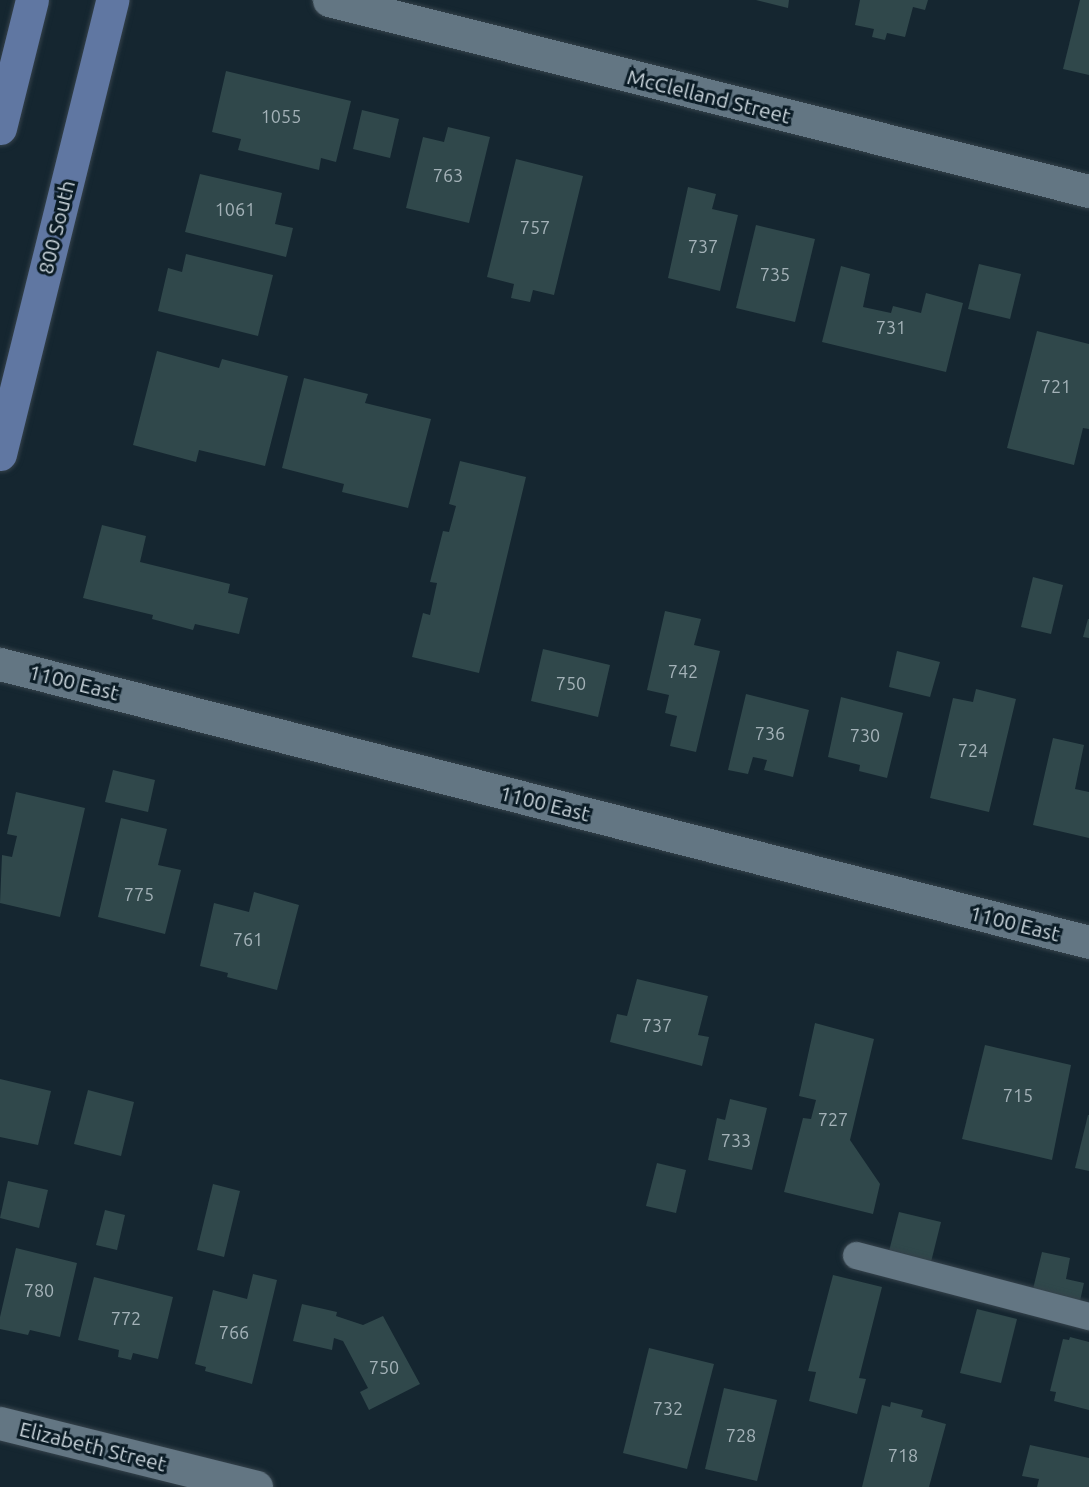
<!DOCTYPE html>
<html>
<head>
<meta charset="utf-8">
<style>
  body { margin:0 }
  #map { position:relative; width:1089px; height:1487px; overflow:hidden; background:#152630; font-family:Ubuntu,sans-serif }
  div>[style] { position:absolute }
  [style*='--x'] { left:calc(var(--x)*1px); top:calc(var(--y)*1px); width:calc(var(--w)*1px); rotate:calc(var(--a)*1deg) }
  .building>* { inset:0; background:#30484b }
  .roads { filter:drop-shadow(0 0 2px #35424b) drop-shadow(0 0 2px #35424b) }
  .service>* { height:27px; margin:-13.5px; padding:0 13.5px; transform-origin:13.5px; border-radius:13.5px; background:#637683 }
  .minor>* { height:33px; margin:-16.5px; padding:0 16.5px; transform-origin:16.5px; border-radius:16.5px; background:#637683 }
  .secondary>* { height:33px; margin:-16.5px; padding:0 16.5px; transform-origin:16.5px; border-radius:16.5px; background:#6077a2 }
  span { translate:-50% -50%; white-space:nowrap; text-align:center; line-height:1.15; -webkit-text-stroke:6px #0b1c26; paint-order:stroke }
  .number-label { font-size:18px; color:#a4b2b8 }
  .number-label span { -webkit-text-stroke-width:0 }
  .street-label { font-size:21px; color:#cad5dc }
</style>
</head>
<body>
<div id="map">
  <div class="building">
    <div style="clip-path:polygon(756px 0,789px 0,788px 8px)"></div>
    <div style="clip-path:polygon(860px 0,928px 0,925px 10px,913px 7px,905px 37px,887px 33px,885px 40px,872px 37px,874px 29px,855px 25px)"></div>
    <div style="clip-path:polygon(1080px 0,1089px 0,1089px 75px,1063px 69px)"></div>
    <div style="clip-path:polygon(226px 71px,351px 101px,336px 162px,321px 158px,319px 170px,238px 150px,241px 139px,212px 132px)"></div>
    <div style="clip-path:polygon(362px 110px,399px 119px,390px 158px,353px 149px)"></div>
    <div style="clip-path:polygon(448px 127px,490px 137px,469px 223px,406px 208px,423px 137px,444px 142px)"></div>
    <div style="clip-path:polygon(516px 159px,583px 176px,554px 295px,533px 290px,530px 302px,511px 298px,514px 284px,487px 277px)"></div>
    <div style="clip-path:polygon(200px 174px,282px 193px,275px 224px,293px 228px,286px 257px,185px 232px)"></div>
    <div style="clip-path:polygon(688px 187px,716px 194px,712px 209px,738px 215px,720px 291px,668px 278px)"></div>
    <div style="clip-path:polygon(756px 225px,815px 239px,795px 322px,736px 308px)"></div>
    <div style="clip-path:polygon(186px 254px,273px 275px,258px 336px,158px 311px,168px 268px,182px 272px)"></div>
    <div style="clip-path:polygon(979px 264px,1021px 274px,1010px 319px,968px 309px)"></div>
    <div style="clip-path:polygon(841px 266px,870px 274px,863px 307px,891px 313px,893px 306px,921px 313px,926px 293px,963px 303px,946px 372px,822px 342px)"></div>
    <div style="clip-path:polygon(1037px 331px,1089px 344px,1089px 429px,1083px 428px,1074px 465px,1007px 448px)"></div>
    <div style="clip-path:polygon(157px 351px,219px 368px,222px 359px,288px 376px,265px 466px,199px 450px,196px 462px,133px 445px)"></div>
    <div style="clip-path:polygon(304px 378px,368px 394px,365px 403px,431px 419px,408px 508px,342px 492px,344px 484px,282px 468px)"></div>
    <div style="clip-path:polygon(460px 461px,526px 477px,479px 673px,412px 657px,423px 613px,430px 615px,437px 583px,430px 582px,443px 531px,449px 532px,456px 506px,449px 504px)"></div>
    <div style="clip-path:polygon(102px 525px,146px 536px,140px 562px,230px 584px,228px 593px,248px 598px,239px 634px,195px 624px,193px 630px,152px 619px,153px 615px,83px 598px)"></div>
    <div style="clip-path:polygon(1033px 577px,1063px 585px,1051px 634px,1021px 627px)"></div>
    <div style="clip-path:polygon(665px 611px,701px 619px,694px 645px,720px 651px,696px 752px,670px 746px,677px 716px,665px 713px,669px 695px,647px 690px)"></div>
    <div style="clip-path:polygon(1088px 619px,1089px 619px,1089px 638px,1083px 637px)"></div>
    <div style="clip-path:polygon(543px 649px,610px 665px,598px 717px,531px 701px)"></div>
    <div style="clip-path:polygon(897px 651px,940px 662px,930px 697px,889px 687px)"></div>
    <div style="clip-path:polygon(976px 689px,1016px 699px,989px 812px,930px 798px,953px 698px,973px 702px)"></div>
    <div style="clip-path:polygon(746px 694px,809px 710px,793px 777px,764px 770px,767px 760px,753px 757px,748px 774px,728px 770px)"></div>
    <div style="clip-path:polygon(841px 697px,903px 713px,887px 778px,859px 771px,860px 765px,828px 757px)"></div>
    <div style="clip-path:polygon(1053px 738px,1084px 745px,1075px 789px,1089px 792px,1089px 838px,1033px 825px)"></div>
    <div style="clip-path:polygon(113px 770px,155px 780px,148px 812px,105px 802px)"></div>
    <div style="clip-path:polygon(16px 792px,85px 808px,60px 917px,0 903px,2px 855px,12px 857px,17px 836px,7px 834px)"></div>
    <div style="clip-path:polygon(121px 818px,167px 829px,158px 865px,181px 870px,165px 934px,98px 917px)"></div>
    <div style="clip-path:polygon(254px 892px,299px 905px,277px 990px,227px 977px,228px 973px,200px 966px,214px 903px,249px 912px)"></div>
    <div style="clip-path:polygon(637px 979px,708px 996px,698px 1035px,709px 1037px,702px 1066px,610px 1042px,617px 1014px,627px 1016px)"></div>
    <div style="clip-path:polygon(815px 1023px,874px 1039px,850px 1140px,880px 1184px,873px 1214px,784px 1192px,803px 1118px,811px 1119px,816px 1100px,799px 1096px)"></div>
    <div style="clip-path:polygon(985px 1045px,1071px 1065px,1052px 1160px,962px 1139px)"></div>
    <div style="clip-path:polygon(0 1079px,51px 1091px,38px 1145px,0 1137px)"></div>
    <div style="clip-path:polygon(88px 1090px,134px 1102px,121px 1156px,74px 1144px)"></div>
    <div style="clip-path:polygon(730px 1099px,767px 1108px,752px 1170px,708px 1160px,717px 1118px,725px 1120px)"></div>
    <div style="clip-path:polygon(1088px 1115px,1089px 1115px,1089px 1171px,1075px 1168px)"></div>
    <div style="clip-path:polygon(657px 1163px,686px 1170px,676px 1213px,646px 1206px)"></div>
    <div style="clip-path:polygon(8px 1181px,48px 1190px,39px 1228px,0 1218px)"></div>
    <div style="clip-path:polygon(213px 1184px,240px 1191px,224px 1257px,197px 1250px)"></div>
    <div style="clip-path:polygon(105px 1210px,125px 1215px,117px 1250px,96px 1245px)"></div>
    <div style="clip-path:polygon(899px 1212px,941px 1222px,929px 1270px,887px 1259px)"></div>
    <div style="clip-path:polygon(16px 1248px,77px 1263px,60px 1337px,30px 1330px,28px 1335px,0 1329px,0 1317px)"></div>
    <div style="clip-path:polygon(1042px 1252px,1070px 1258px,1066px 1279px,1084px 1283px,1080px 1301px,1032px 1293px)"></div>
    <div style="clip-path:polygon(253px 1274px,277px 1280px,252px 1384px,205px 1371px,206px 1367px,195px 1364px,213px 1290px,247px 1299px)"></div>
    <div style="clip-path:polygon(833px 1275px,882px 1287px,859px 1378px,866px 1379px,857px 1414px,809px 1401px,816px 1372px,808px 1371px)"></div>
    <div style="clip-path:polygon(94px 1277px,173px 1297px,158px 1359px,133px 1353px,131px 1360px,118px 1357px,119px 1350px,78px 1340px)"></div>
    <div style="clip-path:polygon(302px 1304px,337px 1312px,336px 1316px,363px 1325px,383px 1316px,420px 1384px,369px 1410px,360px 1392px,368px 1388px,343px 1341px,334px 1338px,332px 1350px,293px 1341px)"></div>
    <div style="clip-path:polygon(977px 1309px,1017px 1319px,1001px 1383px,960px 1373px)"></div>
    <div style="clip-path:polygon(1070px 1337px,1089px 1342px,1089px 1410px,1054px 1401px,1056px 1392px,1050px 1391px,1063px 1339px,1069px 1340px)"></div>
    <div style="clip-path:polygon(649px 1348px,714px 1364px,687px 1469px,623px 1453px)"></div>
    <div style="clip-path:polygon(724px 1388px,777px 1400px,757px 1481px,705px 1469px)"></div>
    <div style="clip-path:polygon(891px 1402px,923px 1410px,921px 1417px,946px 1424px,929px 1487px,862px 1487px,882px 1405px,890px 1407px)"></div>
    <div style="clip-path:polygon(1030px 1445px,1089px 1458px,1089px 1487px,1037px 1487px,1039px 1479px,1022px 1476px)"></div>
  </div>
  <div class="roads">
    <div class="service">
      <div style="--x:856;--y:1255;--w:241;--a:14.7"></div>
    </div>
    <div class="minor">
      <div style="--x:329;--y:0;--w:784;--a:14.11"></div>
      <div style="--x:0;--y:664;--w:1124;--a:14.32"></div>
      <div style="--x:0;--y:1423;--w:264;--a:14"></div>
    </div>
    <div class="secondary">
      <div style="--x:0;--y:128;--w:132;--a:-76"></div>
      <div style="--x:0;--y:454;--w:468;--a:-76.1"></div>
    </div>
  </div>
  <div class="number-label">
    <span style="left:281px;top:116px">1055</span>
    <span style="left:448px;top:175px">763</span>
    <span style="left:235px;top:209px">1061</span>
    <span style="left:535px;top:227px">757</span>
    <span style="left:703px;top:246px">737</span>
    <span style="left:775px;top:274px">735</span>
    <span style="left:891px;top:327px">731</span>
    <span style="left:1056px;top:386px">721</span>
    <span style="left:683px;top:671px">742</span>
    <span style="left:571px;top:683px">750</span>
    <span style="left:770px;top:733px">736</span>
    <span style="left:865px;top:735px">730</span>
    <span style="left:973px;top:750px">724</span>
    <span style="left:139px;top:894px">775</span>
    <span style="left:248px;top:939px">761</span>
    <span style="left:657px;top:1025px">737</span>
    <span style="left:1018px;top:1095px">715</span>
    <span style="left:833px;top:1119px">727</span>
    <span style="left:736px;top:1140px">733</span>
    <span style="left:39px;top:1290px">780</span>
    <span style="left:126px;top:1318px">772</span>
    <span style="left:234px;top:1332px">766</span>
    <span style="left:384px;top:1367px">750</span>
    <span style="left:668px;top:1408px">732</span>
    <span style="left:741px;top:1435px">728</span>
    <span style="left:903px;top:1455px">718</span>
  </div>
  <div class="street-label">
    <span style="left:709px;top:96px;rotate:14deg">McClelland Street</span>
    <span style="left:56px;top:227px;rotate:-76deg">800 South</span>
    <span style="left:74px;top:682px;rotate:14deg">1100 East</span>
    <span style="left:545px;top:803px;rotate:14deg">1100 East</span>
    <span style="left:1015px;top:923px;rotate:14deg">1100 East</span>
    <span style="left:93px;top:1446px;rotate:14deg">Elizabeth Street</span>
  </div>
</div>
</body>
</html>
